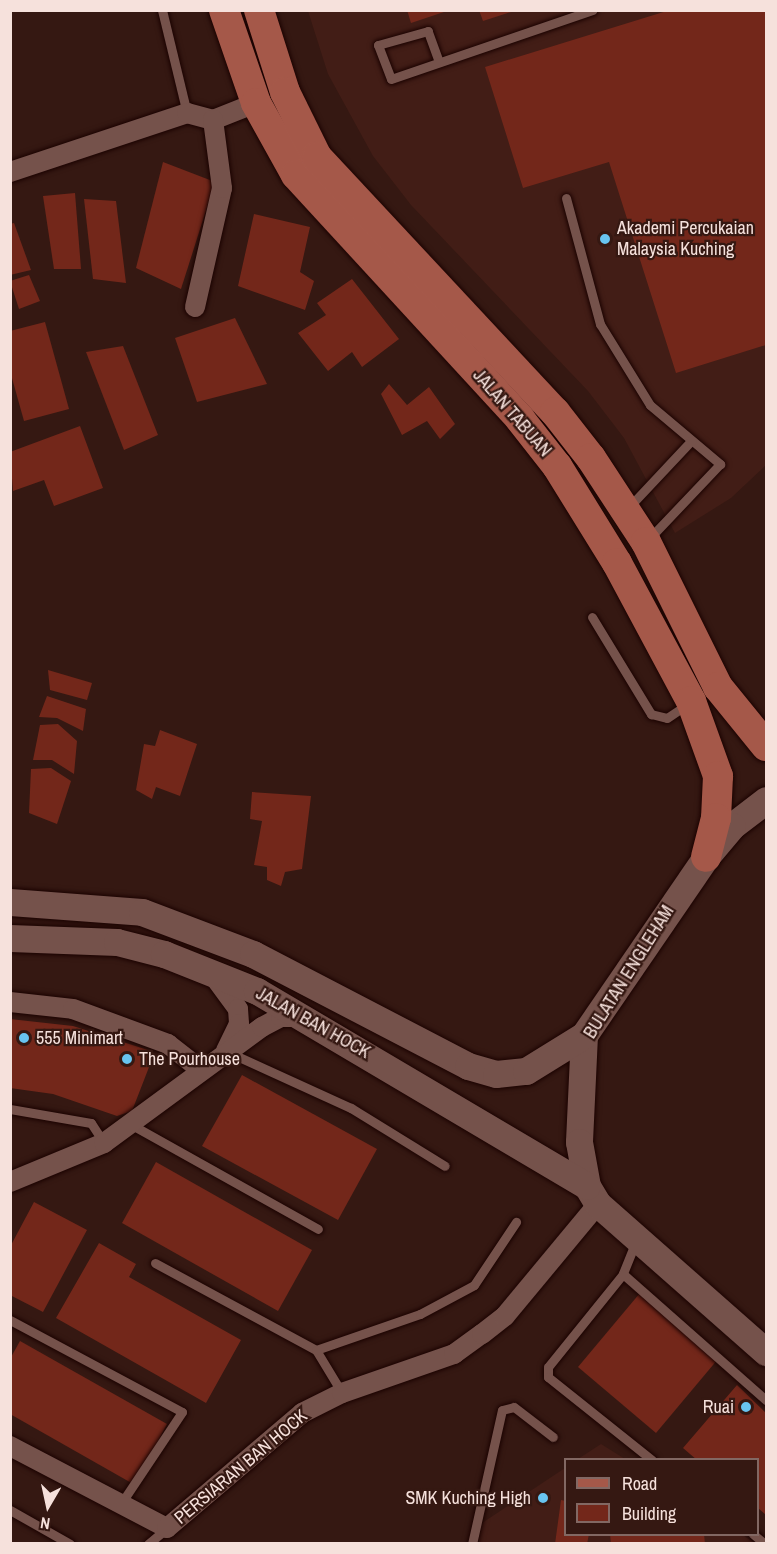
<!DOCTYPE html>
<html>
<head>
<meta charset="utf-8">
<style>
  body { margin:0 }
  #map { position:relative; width:777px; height:1554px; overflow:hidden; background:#351812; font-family:"Archivo Narrow",sans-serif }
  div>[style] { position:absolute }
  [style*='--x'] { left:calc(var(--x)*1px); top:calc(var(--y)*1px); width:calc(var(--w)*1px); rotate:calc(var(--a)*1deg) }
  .built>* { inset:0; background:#421d16 }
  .building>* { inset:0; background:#73271a }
  .roads { filter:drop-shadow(0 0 2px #1b0301) drop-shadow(0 0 2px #1b0301) }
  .lane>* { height:9px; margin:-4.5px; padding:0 4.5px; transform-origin:4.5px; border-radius:4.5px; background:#75524b }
  .street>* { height:20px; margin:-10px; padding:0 10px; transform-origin:10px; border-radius:10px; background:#75524b }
  .secondary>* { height:27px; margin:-13.5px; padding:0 13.5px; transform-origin:13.5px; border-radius:13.5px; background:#75524b }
  .primary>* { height:30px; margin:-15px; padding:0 15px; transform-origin:15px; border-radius:15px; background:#a55849 }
  .dots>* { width:16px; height:16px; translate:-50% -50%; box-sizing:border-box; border:3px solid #351812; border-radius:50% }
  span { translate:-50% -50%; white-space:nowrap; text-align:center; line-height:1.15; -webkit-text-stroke:4.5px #351812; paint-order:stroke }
  .poi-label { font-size:18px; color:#f6e1dc }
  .left { translate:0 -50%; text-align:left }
  .right { translate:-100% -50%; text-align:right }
  .street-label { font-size:18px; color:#f6e1dc }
  .frame { position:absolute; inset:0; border:12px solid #f6e1dc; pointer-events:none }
  .legend { position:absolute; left:564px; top:1458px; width:195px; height:78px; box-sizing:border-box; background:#351812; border:2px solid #826863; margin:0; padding:8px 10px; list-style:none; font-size:18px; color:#f6e1dc }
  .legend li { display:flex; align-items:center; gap:12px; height:30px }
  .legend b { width:30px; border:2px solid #826863 }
  .north { position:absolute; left:18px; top:1476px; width:60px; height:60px; -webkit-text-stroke:4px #351812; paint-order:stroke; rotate:189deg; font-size:16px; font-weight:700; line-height:24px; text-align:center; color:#f6e1dc }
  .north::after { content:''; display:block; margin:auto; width:21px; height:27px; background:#f6e1dc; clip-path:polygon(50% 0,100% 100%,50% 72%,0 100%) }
</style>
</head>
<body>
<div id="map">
  <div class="built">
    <div style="clip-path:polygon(308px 11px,766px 11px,766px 465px,731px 498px,675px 533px,624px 438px,588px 391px,411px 205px,373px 156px,328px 74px)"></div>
    <div style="clip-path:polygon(601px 1444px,625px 1459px,578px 1459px)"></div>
    <div style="clip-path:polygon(565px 1468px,566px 1534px,741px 1534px,755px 1543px,477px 1543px,476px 1527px)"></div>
  </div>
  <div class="building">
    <div style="clip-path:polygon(407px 10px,447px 10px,447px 11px,411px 23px)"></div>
    <div style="clip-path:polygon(479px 10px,514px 10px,514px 11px,483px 21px)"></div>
    <div style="clip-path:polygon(670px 10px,766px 10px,766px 345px,676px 373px,609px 162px,523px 188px,485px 67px)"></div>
    <div style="clip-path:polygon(163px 162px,215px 182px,181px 289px,136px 268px)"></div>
    <div style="clip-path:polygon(75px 193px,81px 269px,54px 269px,43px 196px)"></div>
    <div style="clip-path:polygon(84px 199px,116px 201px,126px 283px,93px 279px)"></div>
    <div style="clip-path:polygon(254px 214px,310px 227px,300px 272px,314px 281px,305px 310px,238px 286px)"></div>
    <div style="clip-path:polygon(14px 223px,31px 270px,10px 275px,10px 224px)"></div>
    <div style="clip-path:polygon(29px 275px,40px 301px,19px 309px,10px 281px)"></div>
    <div style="clip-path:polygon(352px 279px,399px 339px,362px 367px,352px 352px,328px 371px,298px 333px,326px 315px,317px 303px)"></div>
    <div style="clip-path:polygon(235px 318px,267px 384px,197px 402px,175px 338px)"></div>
    <div style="clip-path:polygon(45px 322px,69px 409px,24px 421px,10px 371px,10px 331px)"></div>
    <div style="clip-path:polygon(123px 346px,158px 435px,124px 450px,86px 352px)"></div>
    <div style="clip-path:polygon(389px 384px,407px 405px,429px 387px,455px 424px,440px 439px,427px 421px,402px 435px,381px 394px)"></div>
    <div style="clip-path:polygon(80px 426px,103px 488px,54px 506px,44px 480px,13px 491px,10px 452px)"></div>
    <div style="clip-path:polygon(48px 670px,92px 683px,87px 700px,50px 690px)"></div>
    <div style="clip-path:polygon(47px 696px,86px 709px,83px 731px,57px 718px,39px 717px)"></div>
    <div style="clip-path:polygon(58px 724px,77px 741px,74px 774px,52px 760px,33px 760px,40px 725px)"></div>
    <div style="clip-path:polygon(160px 730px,197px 744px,180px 796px,156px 787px,152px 799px,136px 790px,144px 744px,155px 746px)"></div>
    <div style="clip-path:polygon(51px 768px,71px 781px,57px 824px,29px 813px,31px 769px)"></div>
    <div style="clip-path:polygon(252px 792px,311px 796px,302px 869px,285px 872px,281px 886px,267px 880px,267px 867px,254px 865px,262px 821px,250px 819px)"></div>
    <div style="clip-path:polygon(10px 1019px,73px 1026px,148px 1050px,151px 1062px,132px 1111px,117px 1116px,53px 1094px,10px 1088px)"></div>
    <div style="clip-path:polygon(242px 1075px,377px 1149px,338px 1220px,202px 1146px)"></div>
    <div style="clip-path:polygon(156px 1162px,312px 1250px,278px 1311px,122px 1223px)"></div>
    <div style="clip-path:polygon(34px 1202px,87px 1230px,43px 1312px,10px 1295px,10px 1247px)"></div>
    <div style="clip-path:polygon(99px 1243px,136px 1264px,129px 1277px,241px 1340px,206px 1403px,56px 1318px)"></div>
    <div style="clip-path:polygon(640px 1293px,718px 1359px,656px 1433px,578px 1367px)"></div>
    <div style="clip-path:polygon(20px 1341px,167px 1424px,135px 1485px,10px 1414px,10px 1359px)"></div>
    <div style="clip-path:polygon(737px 1385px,766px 1413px,766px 1515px,758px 1508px,758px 1460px,697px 1460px,683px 1448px)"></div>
    <div style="clip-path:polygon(561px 1500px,566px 1501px,566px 1534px,589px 1534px,587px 1544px,555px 1544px)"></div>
    <div style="clip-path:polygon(610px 1534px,704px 1534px,705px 1544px,611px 1544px)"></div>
  </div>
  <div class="roads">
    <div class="lane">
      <div style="--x:162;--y:10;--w:106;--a:76.4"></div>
      <div style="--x:439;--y:62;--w:33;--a:-110"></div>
      <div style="--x:428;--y:31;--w:52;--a:164.4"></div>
      <div style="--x:378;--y:45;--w:36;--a:69"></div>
      <div style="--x:391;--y:79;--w:213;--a:-18.9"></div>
      <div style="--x:566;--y:198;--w:131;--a:74.9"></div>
      <div style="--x:600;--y:324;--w:95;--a:58.3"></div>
      <div style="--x:650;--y:405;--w:92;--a:40.1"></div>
      <div style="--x:720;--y:464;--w:105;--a:133.5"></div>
      <div style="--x:629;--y:507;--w:91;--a:-46.8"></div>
      <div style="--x:592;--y:617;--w:114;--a:58.7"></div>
      <div style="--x:651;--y:714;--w:16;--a:14"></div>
      <div style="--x:667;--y:718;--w:23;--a:-34"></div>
      <div style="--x:228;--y:1052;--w:135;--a:24.5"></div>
      <div style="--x:351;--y:1108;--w:110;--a:31.7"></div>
      <div style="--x:10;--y:1109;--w:82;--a:9.8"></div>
      <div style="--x:91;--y:1123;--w:24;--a:57"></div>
      <div style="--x:132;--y:1125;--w:213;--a:29.2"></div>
      <div style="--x:636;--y:1241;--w:35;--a:112"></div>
      <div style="--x:623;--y:1274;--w:119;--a:128.9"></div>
      <div style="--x:548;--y:1367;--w:10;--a:90"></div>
      <div style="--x:548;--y:1377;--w:133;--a:38.6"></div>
      <div style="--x:155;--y:1263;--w:183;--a:28.4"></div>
      <div style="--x:316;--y:1350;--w:50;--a:58.8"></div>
      <div style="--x:623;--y:1274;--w:191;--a:41.4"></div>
      <div style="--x:10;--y:1320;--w:195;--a:28.1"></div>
      <div style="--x:182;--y:1412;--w:112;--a:123.7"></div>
      <div style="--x:316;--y:1350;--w:110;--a:-19.1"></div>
      <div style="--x:420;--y:1314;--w:61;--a:-28.2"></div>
      <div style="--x:474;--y:1285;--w:76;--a:-56.3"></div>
      <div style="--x:10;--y:1510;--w:69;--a:29.5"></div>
      <div style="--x:753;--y:1534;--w:16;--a:40"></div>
      <div style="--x:148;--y:1544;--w:25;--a:-40"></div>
      <div style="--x:472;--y:1544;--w:137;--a:-77.4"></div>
      <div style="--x:502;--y:1410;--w:12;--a:-14"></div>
      <div style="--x:514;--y:1407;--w:49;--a:37.6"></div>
    </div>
    <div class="street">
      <div style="--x:10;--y:172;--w:187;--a:-18.4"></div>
      <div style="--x:187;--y:113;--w:27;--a:15"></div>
      <div style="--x:213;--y:120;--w:46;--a:-21.6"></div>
      <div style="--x:195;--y:307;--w:122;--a:-77.2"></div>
      <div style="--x:222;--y:188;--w:69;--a:-97.5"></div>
      <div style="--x:213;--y:975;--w:42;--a:53.7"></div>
      <div style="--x:238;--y:1009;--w:15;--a:86"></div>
      <div style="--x:239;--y:1024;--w:30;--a:116"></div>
      <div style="--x:10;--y:1002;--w:63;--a:6.3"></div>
      <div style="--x:73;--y:1009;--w:101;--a:20.2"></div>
      <div style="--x:168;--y:1044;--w:42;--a:38.2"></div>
      <div style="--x:10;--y:1182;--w:102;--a:-22.5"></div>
      <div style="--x:104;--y:1143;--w:196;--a:-36.3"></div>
      <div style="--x:262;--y:1027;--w:21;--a:-28"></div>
      <div style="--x:281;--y:1017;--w:23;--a:0"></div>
      <div style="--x:10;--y:1446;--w:177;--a:27.6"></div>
      <div style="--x:167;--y:1528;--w:177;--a:-40.4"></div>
      <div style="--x:302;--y:1413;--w:45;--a:-26.6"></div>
      <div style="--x:342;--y:1393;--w:119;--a:-19.2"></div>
      <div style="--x:454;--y:1354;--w:34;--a:-36"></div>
      <div style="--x:482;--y:1334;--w:29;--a:-38"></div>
      <div style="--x:505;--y:1316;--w:146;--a:-50.3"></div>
    </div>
    <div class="secondary">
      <div style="--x:766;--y:800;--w:43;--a:142.6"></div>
      <div style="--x:732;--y:826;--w:40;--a:130"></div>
      <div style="--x:706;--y:857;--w:216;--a:124.4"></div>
      <div style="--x:584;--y:1035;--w:107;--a:92.7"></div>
      <div style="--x:579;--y:1142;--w:45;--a:79.7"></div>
      <div style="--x:587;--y:1186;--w:21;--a:59"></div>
      <div style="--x:598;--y:1204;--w:224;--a:41.4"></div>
      <div style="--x:10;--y:902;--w:132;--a:4.3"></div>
      <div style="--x:142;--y:912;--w:119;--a:20.7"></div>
      <div style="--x:253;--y:954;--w:242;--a:27.5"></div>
      <div style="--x:468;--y:1066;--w:29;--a:16"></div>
      <div style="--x:496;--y:1074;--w:30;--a:-6"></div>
      <div style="--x:526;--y:1071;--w:68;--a:-31.8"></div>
      <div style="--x:10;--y:938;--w:107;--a:2.1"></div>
      <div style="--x:117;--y:942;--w:49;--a:14.3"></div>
      <div style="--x:164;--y:954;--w:100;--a:21.7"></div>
      <div style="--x:257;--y:991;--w:383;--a:30.6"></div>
    </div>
    <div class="primary">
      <div style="--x:224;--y:10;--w:98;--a:71"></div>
      <div style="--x:256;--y:103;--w:82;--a:60.9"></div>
      <div style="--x:296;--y:175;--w:331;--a:47.4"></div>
      <div style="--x:520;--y:419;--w:60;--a:51.8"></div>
      <div style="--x:557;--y:466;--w:114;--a:58.3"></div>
      <div style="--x:617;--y:563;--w:157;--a:61.8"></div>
      <div style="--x:691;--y:701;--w:80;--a:70.2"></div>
      <div style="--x:718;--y:776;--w:42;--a:92.7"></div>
      <div style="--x:716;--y:818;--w:40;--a:104.4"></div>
      <div style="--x:259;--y:10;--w:86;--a:72.4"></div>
      <div style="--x:285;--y:92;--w:72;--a:63.8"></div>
      <div style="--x:317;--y:157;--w:349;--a:47"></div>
      <div style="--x:555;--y:412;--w:58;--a:52"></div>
      <div style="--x:591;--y:458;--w:100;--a:56.8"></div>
      <div style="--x:646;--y:542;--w:162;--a:63.6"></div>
      <div style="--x:718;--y:687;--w:76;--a:50.9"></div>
    </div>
  </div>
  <div class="dots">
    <div style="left:605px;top:239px;background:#68c4f0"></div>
    <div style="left:24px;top:1038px;background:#68c4f0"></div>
    <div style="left:127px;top:1059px;background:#68c4f0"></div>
    <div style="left:746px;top:1407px;background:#68c4f0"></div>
    <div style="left:543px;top:1498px;background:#68c4f0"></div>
  </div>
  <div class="poi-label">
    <span class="left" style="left:617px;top:239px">Akademi Percukaian<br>Malaysia Kuching</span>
    <span class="left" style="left:36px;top:1038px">555 Minimart</span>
    <span class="left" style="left:139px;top:1059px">The Pourhouse</span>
    <span class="right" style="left:734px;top:1407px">Ruai</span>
    <span class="right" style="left:531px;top:1498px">SMK Kuching High</span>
  </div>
  <div class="street-label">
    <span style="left:512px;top:413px;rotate:49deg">JALAN TABUAN</span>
    <span style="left:629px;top:972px;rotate:-58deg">BULATAN ENGLEHAM</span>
    <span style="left:313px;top:1023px;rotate:29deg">JALAN BAN HOCK</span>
    <span style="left:241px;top:1467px;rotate:-40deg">PERSIARAN BAN HOCK</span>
  </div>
  <div class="frame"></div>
  <ul class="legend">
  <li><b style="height:8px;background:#a55849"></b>Road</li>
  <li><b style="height:16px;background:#73271a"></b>Building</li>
  </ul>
  <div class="north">N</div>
</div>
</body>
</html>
